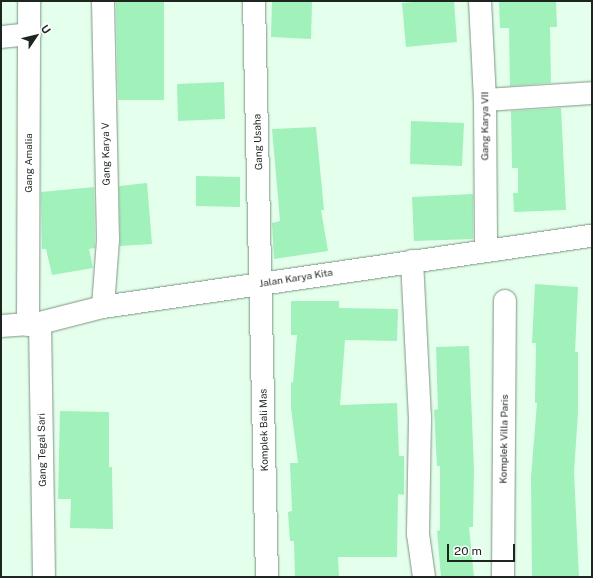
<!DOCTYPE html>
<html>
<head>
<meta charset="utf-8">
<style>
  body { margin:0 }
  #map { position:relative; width:593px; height:578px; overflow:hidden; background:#e4ffeb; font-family:"Public Sans",sans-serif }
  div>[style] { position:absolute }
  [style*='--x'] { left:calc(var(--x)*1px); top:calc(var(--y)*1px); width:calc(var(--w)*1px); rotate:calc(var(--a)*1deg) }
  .building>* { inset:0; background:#a1f1bb }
  .roads { filter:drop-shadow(0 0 1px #7d9684) drop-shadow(0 0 1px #7d9684) }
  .minor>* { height:22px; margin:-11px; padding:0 11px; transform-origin:11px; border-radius:11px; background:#fff }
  span { translate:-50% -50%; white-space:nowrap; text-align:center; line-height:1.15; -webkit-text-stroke:3px #fff; paint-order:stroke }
  .street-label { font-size:10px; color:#1c261f }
  .frame { position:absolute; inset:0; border:2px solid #1c261f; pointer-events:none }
  .north { position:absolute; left:16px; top:16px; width:40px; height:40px; -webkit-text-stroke:3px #fff; paint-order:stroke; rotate:55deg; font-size:11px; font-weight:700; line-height:16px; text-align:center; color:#1c261f }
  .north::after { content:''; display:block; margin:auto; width:14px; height:18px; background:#1c261f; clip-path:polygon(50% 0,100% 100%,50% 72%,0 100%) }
  .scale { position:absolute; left:447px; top:544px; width:68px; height:18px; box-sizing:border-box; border:2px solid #1c261f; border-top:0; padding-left:5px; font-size:12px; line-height:14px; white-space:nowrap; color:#1c261f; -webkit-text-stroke:3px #fff; paint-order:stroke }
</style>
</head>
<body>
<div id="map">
  <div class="building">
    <div style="clip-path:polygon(116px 1px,164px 1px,164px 100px,118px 100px)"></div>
    <div style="clip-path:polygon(272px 1px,312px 1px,311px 39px,271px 37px)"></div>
    <div style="clip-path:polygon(423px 1px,454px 1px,457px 42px,406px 47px,402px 3px)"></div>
    <div style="clip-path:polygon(499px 1px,556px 1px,557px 27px,550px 27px,551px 83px,510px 86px,509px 28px,500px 28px)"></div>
    <div style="clip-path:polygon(224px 82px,225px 119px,178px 121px,177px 84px)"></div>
    <div style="clip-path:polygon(561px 108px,566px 210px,514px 212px,513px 193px,518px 193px,518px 168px,512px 168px,511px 111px)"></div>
    <div style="clip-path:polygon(411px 121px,464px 123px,462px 166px,410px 164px)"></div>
    <div style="clip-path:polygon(316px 127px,324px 210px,321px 210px,328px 251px,274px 259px,272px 223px,280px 221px,272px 129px)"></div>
    <div style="clip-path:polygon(196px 176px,240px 177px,240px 207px,196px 206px)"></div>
    <div style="clip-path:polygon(147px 183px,152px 244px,120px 246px,119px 186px)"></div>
    <div style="clip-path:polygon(94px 187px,95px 248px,89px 249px,93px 268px,52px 275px,46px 249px,42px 249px,41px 192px)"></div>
    <div style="clip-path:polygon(473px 194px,473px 239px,414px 241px,412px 197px)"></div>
    <div style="clip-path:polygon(535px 284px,578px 287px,575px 352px,578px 352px,578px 413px,574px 472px,579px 577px,532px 577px,531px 477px,537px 403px,535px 403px,536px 343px,532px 343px)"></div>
    <div style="clip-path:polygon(291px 301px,339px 301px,339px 308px,398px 309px,397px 341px,345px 340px,340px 405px,397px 403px,399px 456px,404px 456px,404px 495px,398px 494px,397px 557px,338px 557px,339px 577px,295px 577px,294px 541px,290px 541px,288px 512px,292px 511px,290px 463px,298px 463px,291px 408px,291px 382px,293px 383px,297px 335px,291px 335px)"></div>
    <div style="clip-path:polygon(469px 346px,474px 470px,473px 527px,469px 527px,474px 577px,441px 577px,437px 531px,440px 530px,440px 466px,437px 466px,434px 410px,438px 409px,436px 347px)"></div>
    <div style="clip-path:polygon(60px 411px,109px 412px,109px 467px,112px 467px,113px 529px,70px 528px,71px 499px,58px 499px)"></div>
  </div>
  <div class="roads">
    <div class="minor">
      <div style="--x:103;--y:1;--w:239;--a:88.8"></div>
      <div style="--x:108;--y:240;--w:67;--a:94.3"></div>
      <div style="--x:254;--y:1;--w:576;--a:88.71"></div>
      <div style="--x:480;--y:1;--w:99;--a:87.1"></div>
      <div style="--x:485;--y:100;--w:151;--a:89.6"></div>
      <div style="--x:1;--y:37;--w:29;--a:-6"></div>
      <div style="--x:485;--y:100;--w:107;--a:-3.7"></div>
      <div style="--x:412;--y:261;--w:157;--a:87.1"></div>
      <div style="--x:420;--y:418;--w:116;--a:91"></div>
      <div style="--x:418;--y:534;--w:43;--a:82.1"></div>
      <div style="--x:40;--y:323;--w:254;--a:89.1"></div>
      <div style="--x:28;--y:325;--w:324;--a:-89.8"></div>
      <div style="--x:1;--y:326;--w:39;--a:-4"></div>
      <div style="--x:40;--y:323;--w:65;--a:-14.3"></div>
      <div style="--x:103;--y:307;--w:494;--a:-8.3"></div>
      <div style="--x:503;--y:577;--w:276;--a:-89.6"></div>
    </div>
  </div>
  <div class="street-label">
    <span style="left:485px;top:126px;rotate:-90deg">Gang Karya VII</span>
    <span style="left:258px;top:142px;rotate:-92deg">Gang Usaha</span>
    <span style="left:106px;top:154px;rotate:-91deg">Gang Karya V</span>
    <span style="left:29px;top:163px;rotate:-90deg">Gang Amalia</span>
    <span style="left:296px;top:278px;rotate:-9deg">Jalan Karya Kita</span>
    <span style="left:264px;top:430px;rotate:-91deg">Komplek Bali Mas</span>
    <span style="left:504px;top:439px;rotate:-89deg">Komplek Villa Paris</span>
    <span style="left:42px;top:450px;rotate:-91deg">Gang Tegal Sari</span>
  </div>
  <div class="frame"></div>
  <div class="north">U</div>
  <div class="scale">20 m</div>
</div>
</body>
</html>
